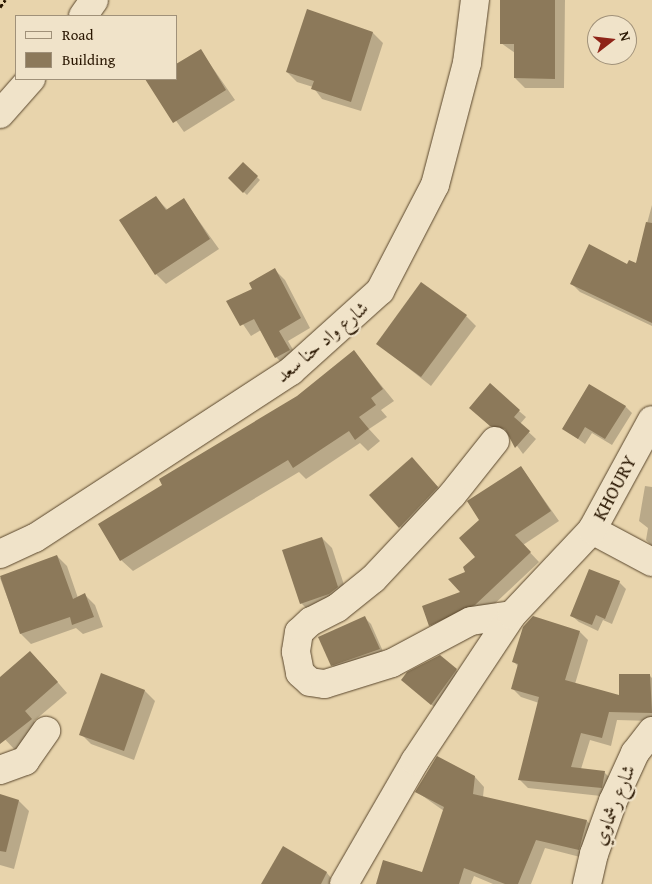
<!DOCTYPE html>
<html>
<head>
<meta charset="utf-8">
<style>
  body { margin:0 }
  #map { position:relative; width:652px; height:884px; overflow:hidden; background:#e8d4ac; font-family:"Gentium Book Plus",Amiri,serif }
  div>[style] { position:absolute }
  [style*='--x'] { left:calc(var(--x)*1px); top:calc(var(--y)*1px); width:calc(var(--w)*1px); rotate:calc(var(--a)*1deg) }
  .shadow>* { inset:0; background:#0003 }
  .building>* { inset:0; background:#8c795a }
  .path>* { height:3px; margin-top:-1.5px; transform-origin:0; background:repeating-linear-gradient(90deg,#291601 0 4px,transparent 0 6.5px) }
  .roads { filter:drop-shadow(0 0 1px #59462c) drop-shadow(0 0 1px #59462c) }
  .minor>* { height:28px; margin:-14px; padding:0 14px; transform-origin:14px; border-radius:14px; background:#f0e3c9 }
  span { translate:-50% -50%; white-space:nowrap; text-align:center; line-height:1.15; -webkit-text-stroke:4.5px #f0e3c9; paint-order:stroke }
  .street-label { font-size:19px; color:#291601 }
  .legend { position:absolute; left:15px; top:15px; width:162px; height:65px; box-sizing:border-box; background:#f0e3c9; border:1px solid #a09179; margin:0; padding:6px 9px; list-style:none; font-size:15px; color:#291601 }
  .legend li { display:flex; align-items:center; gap:10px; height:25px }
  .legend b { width:25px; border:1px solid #a09179 }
  .north { position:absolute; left:587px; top:15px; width:50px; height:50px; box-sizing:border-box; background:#f0e3c9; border:1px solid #a09179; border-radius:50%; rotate:74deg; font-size:14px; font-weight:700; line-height:20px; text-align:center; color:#291601 }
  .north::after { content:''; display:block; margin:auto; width:18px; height:22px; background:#8f2418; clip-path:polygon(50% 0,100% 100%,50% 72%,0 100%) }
</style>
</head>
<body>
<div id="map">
  <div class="shadow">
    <div style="clip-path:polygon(501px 0,565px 0,564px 88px,525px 88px,515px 78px,515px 53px,501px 43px)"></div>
    <div style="clip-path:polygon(308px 11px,373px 33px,383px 43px,361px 111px,322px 99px,313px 87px,297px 82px,287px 72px)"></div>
    <div style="clip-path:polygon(201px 51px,235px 100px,184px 132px,150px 84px,158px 79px,176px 79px)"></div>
    <div style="clip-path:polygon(243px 164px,260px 180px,247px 195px,229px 178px)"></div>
    <div style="clip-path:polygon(156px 198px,168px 210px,184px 200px,219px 249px,166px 284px,156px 274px)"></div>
    <div style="clip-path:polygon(652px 205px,652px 326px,580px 292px,571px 283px,636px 264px)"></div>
    <div style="clip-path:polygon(275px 270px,285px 280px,310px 328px,288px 341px,299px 360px,286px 367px,276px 357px,261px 330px,251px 336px,228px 302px,254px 289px)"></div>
    <div style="clip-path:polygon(466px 316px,476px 326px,431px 386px,378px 344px)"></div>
    <div style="clip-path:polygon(354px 352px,394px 401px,381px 410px,387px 417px,369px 429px,380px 441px,368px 451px,360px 443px,306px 479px,299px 472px,133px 571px,121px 560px,164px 486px,297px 397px)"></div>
    <div style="clip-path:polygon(625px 406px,632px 413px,612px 445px,592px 433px,585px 444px,564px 429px)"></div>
    <div style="clip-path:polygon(519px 411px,526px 417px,520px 424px,536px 439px,523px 454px,509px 435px,498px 433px,477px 414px)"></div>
    <div style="clip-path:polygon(521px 467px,559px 521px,523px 545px,539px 562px,488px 610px,439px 634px,430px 625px,462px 593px,467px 572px,476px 557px,481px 520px)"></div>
    <div style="clip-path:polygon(421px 468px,447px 497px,410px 537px,371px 495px)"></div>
    <div style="clip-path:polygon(645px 486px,652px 487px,652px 546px,646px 540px,648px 528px,639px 521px)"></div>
    <div style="clip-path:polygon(322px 538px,332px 548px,348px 597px,311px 613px,301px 603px)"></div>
    <div style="clip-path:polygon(57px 556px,67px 566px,78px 598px,85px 595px,95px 605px,103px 627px,83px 634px,76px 628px,31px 644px,21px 634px,0 578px)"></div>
    <div style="clip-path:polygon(619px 582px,626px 589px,612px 624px,603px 620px,598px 631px,579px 622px,572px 616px)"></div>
    <div style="clip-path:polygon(365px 618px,371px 624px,385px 656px,338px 672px,332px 665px)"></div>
    <div style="clip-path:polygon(580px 632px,588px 640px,575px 684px,620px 696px,650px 676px,652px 678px,652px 721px,617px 720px,611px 746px,590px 740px,581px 769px,604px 772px,613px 781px,610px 797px,528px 788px,519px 779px,539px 703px,521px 697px,512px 688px,519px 667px,514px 662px)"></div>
    <div style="clip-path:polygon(440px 656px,463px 676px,438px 710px,410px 687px)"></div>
    <div style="clip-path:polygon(40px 662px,67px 693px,34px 721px,41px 730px,15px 750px,0 734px,0 678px)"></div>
    <div style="clip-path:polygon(102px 675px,145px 691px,155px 701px,134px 760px,91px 744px,81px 734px)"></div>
    <div style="clip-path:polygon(475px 777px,484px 787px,483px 797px,587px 821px,596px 831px,588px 859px,545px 848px,531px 884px,493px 884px,474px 876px,471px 884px,378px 884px,423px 873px,444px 811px,417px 792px)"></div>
    <div style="clip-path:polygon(0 796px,19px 801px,29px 811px,14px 869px,0 865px)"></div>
    <div style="clip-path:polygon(284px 848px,327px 873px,336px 884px,263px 884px)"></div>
  </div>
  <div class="building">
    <div style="clip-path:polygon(500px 0,555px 0,555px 79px,514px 78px,514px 44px,500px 44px)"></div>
    <div style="clip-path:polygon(307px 9px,373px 32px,351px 102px,311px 89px,314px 81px,286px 72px)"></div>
    <div style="clip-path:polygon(201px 49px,226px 90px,173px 123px,145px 79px,176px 79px,176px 64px)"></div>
    <div style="clip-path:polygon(243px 162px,258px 176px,243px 193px,228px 178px)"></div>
    <div style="clip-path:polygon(156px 196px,166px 210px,184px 198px,210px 239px,155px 275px,119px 220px)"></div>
    <div style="clip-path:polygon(646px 222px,652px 223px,652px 323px,570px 284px,589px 244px,627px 264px,629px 260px,636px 263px)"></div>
    <div style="clip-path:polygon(275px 268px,301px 318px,279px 331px,290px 350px,275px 358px,254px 319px,240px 326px,226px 301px,252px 289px,249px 283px)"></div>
    <div style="clip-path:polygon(421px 282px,467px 315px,421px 377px,376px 344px)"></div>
    <div style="clip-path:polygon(354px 350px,383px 389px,371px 398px,376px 405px,359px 417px,369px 429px,355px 440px,349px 431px,293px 468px,288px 460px,120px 561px,98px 524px,162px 485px,159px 479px,297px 396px)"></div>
    <div style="clip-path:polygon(490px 383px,520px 410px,514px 417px,530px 431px,515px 448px,505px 429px,490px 426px,469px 408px)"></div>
    <div style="clip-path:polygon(589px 384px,626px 406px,605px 439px,585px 427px,578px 439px,562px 429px)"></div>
    <div style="clip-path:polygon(412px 457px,438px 487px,399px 528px,369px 495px)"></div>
    <div style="clip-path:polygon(521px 466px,551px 511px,515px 535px,531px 552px,475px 605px,429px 626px,422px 606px,460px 592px,448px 579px,465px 572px,463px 567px,475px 557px,459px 538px,479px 520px,467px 501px)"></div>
    <div style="clip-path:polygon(322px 537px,338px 587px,329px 594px,300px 604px,282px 550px)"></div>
    <div style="clip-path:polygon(57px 555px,73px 599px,85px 593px,94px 617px,72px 625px,70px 617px,20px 634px,0 576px)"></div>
    <div style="clip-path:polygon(589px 569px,620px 581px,605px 619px,596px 615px,592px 625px,570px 616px)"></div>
    <div style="clip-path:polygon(365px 616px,380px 649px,331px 666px,318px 637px)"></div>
    <div style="clip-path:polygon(533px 616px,580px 631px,565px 680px,619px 695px,619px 674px,650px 674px,652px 713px,609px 712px,602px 738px,581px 733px,571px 767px,605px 771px,602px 788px,518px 780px,539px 697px,511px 689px,518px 664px,512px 662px,523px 627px)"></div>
    <div style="clip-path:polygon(30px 651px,58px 682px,25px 711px,32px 719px,0 744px,0 677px)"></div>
    <div style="clip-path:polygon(440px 655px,457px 669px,431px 705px,401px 680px,407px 672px)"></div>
    <div style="clip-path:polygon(101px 673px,145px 690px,124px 751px,79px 735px)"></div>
    <div style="clip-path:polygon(437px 756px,475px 776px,473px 794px,587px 820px,579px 850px,536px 840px,518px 884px,505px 884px,464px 868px,459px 884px,376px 884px,383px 860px,422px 872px,444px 807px,415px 792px)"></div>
    <div style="clip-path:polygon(0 794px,19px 800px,6px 852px,0 851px)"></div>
    <div style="clip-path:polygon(283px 846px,327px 872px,321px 884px,261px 884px)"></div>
  </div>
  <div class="path">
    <div style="--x:0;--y:7;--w:9;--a:-54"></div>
  </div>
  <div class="roads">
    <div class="minor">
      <div style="--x:83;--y:16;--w:19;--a:-55"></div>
      <div style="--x:0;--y:114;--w:47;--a:-48.5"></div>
      <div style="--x:495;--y:441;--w:69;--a:128.5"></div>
      <div style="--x:452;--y:495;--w:115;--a:133.2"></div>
      <div style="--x:373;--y:579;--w:46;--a:141.1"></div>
      <div style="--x:337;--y:608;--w:29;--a:153"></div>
      <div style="--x:311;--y:621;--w:16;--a:137"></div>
      <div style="--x:299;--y:632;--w:20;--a:99"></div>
      <div style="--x:296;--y:652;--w:21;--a:79"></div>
      <div style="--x:300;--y:673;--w:13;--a:42"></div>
      <div style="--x:310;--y:682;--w:15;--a:8"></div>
      <div style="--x:325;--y:684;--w:70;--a:-17.4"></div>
      <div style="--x:392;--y:663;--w:89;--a:-28"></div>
      <div style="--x:471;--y:621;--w:41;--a:-8.3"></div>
      <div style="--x:592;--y:530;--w:68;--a:28.1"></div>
      <div style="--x:0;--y:554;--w:38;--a:-25"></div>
      <div style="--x:35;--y:538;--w:306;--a:-33.1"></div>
      <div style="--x:291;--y:371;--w:120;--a:-42"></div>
      <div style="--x:380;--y:291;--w:119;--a:-62.6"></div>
      <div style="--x:435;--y:185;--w:126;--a:-75.3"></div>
      <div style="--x:467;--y:63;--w:64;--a:-82.8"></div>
      <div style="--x:0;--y:770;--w:27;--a:-20"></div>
      <div style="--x:25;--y:761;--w:37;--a:-55"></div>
      <div style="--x:344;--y:884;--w:142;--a:-60"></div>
      <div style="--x:415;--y:761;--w:175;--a:-56.4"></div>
      <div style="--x:512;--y:615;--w:117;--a:-46.7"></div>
      <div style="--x:592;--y:530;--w:125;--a:-61.4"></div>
      <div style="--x:587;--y:884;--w:31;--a:-77"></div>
      <div style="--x:594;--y:854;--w:56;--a:-70.3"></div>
      <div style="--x:613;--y:801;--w:53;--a:-65.4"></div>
      <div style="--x:635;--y:753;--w:28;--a:-52"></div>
    </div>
  </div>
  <div class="street-label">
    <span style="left:322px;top:342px;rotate:-40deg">شارع واد حنا سعد</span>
    <span style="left:615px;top:488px;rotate:-62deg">KHOURY</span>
    <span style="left:614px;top:805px;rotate:-68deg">شارع رشماوي</span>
  </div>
  <ul class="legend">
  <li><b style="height:6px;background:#f0e3c9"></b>Road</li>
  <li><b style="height:14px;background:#8c795a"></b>Building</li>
  </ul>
  <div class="north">N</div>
</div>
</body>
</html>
